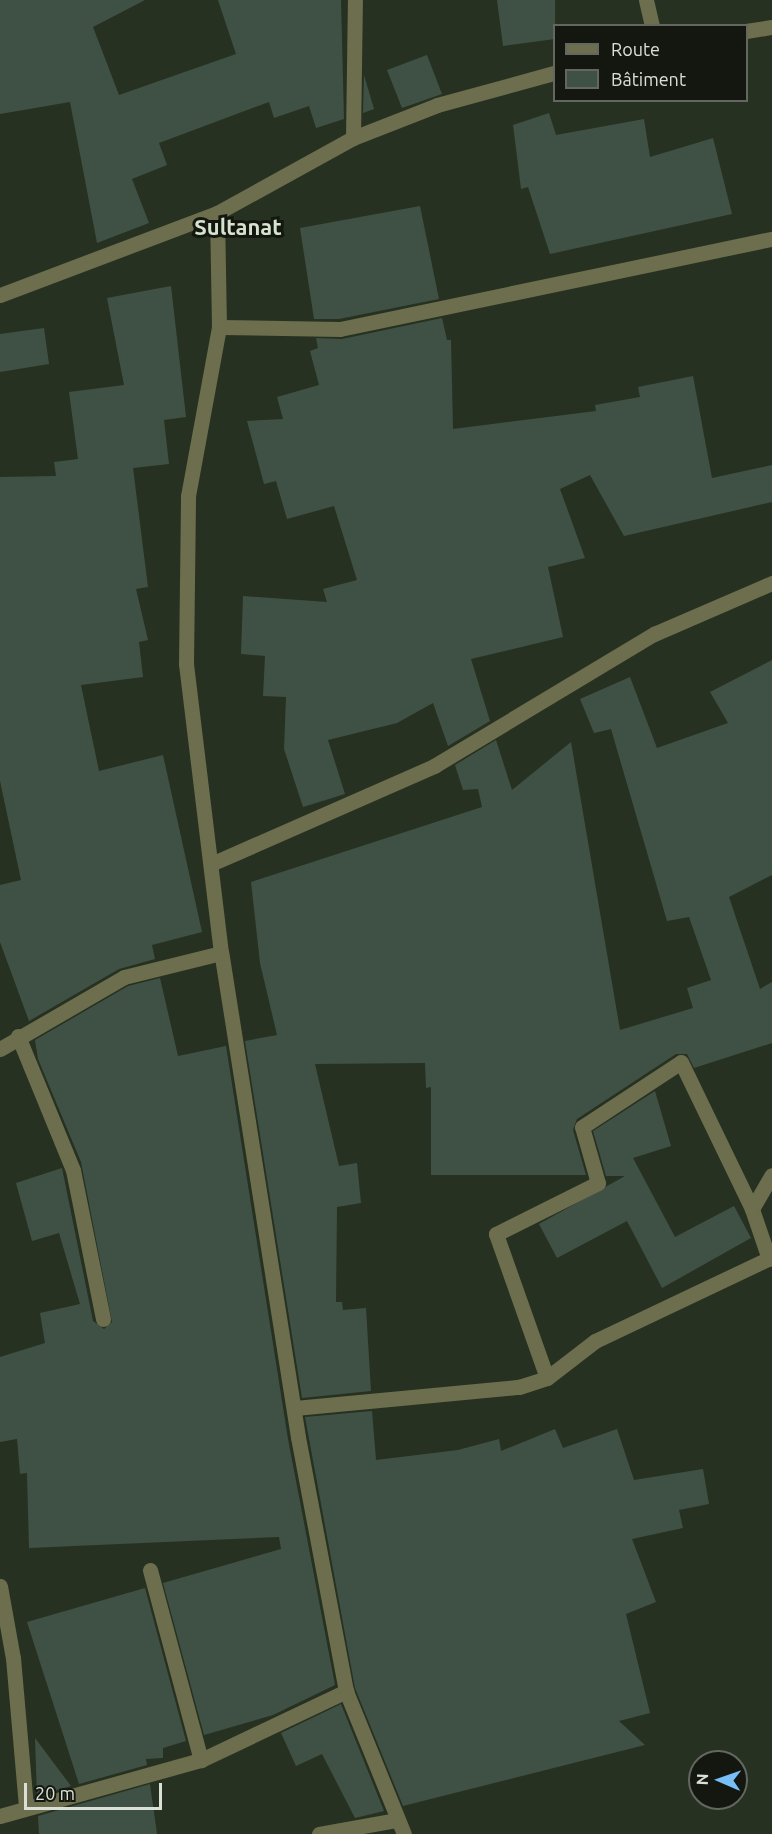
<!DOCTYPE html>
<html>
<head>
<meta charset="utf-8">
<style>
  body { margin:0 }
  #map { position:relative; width:772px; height:1834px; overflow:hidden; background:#273121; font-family:Ubuntu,sans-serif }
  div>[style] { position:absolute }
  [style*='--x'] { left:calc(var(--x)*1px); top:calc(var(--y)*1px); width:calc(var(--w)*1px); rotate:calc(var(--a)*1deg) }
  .building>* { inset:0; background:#3f5145 }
  .minor>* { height:15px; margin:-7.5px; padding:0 7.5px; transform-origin:7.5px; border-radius:7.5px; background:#6c6e4d }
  span { translate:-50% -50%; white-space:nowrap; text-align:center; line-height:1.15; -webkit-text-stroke:6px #131710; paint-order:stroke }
  .district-label { font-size:22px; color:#d6e3ce; font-weight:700 }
  .legend { position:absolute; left:553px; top:24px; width:195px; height:78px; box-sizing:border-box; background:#131710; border:2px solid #63675f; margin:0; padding:8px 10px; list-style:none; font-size:18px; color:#dae0d6 }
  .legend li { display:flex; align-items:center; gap:12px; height:30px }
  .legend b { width:30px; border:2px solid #63675f }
  .north { position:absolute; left:688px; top:1750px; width:60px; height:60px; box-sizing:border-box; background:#131710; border:2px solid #63675f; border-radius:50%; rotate:272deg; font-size:16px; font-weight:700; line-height:24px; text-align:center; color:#dae0d6 }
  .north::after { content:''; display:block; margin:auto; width:21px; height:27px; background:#78bff7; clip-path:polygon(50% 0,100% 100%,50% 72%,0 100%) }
  .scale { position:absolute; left:24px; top:1783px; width:138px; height:27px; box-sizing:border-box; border:3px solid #dae0d6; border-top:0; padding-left:8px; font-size:18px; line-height:21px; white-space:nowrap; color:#dae0d6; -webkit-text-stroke:4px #131710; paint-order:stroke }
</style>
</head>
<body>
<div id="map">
  <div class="building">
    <div style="clip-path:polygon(0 0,145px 0,93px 27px,119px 95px,236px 54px,218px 0,341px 0,344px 119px,316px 128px,309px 106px,274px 118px,269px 102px,159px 143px,167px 165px,132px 179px,149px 223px,97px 243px,70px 102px,0 114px)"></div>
    <div style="clip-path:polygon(497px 0,555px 0,555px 39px,503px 46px)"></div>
    <div style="clip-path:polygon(427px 55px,442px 94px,402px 108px,387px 70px)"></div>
    <div style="clip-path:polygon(364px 75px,374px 109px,363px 113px)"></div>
    <div style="clip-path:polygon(549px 113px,556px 135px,644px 119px,650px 157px,713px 138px,732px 214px,550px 254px,528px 187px,521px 189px,513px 125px)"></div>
    <div style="clip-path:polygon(420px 206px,439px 299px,339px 319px,314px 319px,300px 228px)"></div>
    <div style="clip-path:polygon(171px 286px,186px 417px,164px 420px,169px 464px,133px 468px,148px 587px,136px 589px,148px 640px,139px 642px,143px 677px,81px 685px,99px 771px,163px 755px,202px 932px,152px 945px,155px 959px,119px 969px,29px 1021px,0 942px,0 885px,21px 880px,0 781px,0 477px,56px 476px,54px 462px,78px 459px,69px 392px,124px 385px,107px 298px)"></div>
    <div style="clip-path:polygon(442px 318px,447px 340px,451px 340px,453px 429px,596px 411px,595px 405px,640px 397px,638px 387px,693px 376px,712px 478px,772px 465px,772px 502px,624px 536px,590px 475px,560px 489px,585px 558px,548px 567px,563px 637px,471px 659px,490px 721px,448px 746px,433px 703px,397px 723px,328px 740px,345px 794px,303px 807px,284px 749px,286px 697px,263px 696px,265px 656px,241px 654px,243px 596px,327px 602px,323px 589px,357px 580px,334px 506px,287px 519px,276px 481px,264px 484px,247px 421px,283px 419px,277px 397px,319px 385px,310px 351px,318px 348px,316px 338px,342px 339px)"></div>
    <div style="clip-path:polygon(44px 328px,49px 364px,0 372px,0 334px)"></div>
    <div style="clip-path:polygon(772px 660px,772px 875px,729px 897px,760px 989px,772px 982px,772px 1043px,694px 1068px,687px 1054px,676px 1054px,577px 1119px,573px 1130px,586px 1175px,431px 1175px,431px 1087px,426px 1088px,425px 1063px,315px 1064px,339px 1166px,357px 1163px,361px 1203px,337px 1207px,336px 1302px,342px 1302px,343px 1310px,366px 1308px,371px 1391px,302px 1398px,245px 1041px,277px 1035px,260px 963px,251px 882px,482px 807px,478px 789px,463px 790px,455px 765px,496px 740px,512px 790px,571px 742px,620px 1030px,693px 1008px,687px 988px,711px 980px,689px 917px,667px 921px,611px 729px,594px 733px,580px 699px,630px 677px,657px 748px,728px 723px,710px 692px)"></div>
    <div style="clip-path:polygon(160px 978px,178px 1056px,226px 1046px,288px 1439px,335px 1685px,273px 1715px,204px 1735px,163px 1583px,281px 1549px,279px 1537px,29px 1548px,27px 1473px,20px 1474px,17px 1439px,0 1442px,0 1357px,45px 1343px,40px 1313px,80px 1304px,59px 1233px,32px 1241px,16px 1183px,62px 1168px,93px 1321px,104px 1329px,112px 1322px,81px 1162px,38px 1059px,35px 1040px,128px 986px)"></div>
    <div style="clip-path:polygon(655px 1091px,671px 1146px,633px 1158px,675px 1237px,734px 1206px,751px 1238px,662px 1288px,627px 1221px,557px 1258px,539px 1224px,625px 1176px,606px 1176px,593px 1131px)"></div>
    <div style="clip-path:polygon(372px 1411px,376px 1460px,458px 1450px,499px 1439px,501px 1451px,555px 1429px,563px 1448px,617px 1429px,634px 1480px,703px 1469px,709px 1504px,679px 1510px,683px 1528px,632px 1539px,656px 1602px,626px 1614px,650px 1713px,619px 1721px,645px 1745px,403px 1806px,355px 1688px,305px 1417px)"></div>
    <div style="clip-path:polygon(145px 1588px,186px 1741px,163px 1748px,163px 1758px,146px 1759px,147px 1765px,79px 1784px,27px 1622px)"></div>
    <div style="clip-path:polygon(341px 1704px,384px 1811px,355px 1818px,322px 1754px,296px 1766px,281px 1733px)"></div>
    <div style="clip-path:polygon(35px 1738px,71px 1786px,37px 1796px)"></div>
    <div style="clip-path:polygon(150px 1784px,157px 1834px,39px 1834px,38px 1816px)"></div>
  </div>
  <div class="minor">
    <div style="--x:646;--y:0;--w:27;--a:77"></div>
    <div style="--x:746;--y:31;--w:26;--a:-9"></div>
    <div style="--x:353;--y:138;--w:138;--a:-89.2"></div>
    <div style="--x:0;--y:295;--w:232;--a:-20.7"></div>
    <div style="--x:219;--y:327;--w:121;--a:0.9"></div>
    <div style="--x:340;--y:329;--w:441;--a:-11.8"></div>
    <div style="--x:211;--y:864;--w:244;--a:-23.7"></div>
    <div style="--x:434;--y:766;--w:257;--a:-31"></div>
    <div style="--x:654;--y:634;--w:129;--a:-23.4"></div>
    <div style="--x:18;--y:1036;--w:145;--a:67.7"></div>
    <div style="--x:73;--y:1170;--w:152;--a:78.6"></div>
    <div style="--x:0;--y:1049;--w:143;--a:-30.1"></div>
    <div style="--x:124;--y:977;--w:100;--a:-13.9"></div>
    <div style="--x:769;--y:1259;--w:53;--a:-108.8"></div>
    <div style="--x:752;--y:1209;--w:39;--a:-60"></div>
    <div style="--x:547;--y:1378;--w:153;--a:-109.5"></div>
    <div style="--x:496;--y:1234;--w:114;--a:-26.6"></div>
    <div style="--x:598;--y:1183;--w:58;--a:-105.9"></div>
    <div style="--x:582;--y:1127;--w:118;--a:-33.3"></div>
    <div style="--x:681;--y:1062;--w:163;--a:64.2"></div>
    <div style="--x:295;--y:1408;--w:225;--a:-5.4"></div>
    <div style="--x:519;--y:1387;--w:29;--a:-18"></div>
    <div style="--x:547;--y:1378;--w:61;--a:-37.6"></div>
    <div style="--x:595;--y:1341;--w:196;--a:-25.4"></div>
    <div style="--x:150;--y:1570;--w:197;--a:75"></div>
    <div style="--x:0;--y:1586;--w:73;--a:79.8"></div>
    <div style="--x:13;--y:1658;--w:149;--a:85"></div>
    <div style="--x:0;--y:1816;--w:209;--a:-15.6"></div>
    <div style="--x:201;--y:1760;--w:161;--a:-25.4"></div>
    <div style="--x:319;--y:1834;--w:78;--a:-10.3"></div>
    <div style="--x:404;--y:1834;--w:154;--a:-112.1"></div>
    <div style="--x:346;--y:1691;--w:258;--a:-100.7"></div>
    <div style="--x:298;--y:1437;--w:490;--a:-99"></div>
    <div style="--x:221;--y:953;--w:291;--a:-96.9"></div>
    <div style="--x:186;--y:664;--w:168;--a:-89.3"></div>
    <div style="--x:188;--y:496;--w:172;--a:-79.6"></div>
    <div style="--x:219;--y:327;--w:114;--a:-91"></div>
    <div style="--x:217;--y:213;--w:155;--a:-28.9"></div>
    <div style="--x:353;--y:138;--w:90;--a:-21.4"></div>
    <div style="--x:437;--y:105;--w:121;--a:-15.3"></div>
  </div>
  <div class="district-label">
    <span style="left:238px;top:227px">Sultanat</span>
  </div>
  <ul class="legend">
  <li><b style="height:8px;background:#6c6e4d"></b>Route</li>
  <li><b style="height:16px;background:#3f5145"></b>Bâtiment</li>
  </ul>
  <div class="north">N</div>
  <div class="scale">20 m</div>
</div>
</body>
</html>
